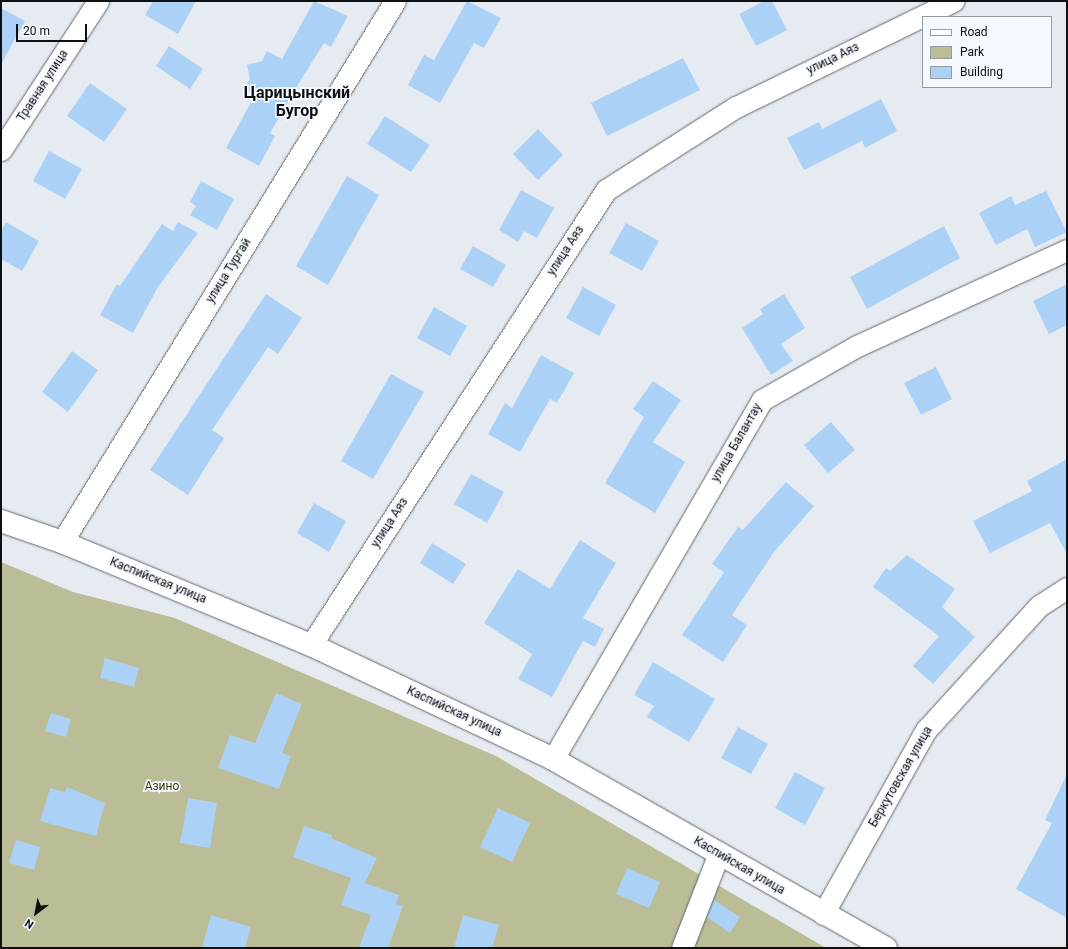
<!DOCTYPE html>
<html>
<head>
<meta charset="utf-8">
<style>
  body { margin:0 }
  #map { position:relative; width:1068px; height:949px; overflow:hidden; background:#e6ebf1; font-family:Roboto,sans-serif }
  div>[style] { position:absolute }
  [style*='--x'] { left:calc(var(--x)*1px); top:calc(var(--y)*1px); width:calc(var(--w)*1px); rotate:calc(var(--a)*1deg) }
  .green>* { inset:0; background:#babd95 }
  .building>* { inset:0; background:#acd1f7 }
  .roads { filter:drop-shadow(0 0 1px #64696e) drop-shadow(0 0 1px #64696e) }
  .minor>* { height:21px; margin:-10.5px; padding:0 10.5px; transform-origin:10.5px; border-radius:10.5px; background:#fff }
  .tertiary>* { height:22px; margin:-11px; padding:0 11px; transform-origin:11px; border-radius:11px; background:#fff }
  span { translate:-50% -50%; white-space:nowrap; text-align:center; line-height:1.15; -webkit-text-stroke:3.5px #f3f9fe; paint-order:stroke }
  .street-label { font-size:12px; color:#0d0f11 }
  .park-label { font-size:12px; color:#3c3d00 }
  .district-label { font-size:16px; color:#0d0f11; font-weight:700 }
  .frame { position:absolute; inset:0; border:2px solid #0d0f11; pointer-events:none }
  .legend { position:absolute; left:922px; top:16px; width:130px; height:72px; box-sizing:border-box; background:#f3f9fe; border:1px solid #979b9f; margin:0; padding:5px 7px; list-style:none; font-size:12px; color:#0d0f11 }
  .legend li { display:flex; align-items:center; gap:8px; height:20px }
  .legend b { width:20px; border:1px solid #979b9f }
  .north { position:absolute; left:16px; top:893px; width:40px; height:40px; -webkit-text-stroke:3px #f3f9fe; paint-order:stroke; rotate:212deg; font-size:11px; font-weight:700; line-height:16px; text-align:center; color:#0d0f11 }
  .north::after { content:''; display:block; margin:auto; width:14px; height:18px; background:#0d0f11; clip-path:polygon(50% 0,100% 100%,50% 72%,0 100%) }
  .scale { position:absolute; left:16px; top:24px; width:71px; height:18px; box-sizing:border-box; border:2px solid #0d0f11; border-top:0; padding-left:5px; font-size:12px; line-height:14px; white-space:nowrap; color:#0d0f11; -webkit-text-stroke:3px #f3f9fe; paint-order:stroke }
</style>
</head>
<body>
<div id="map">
  <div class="green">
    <div style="clip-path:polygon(1px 562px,73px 592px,175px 618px,496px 756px,826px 948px,1px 948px)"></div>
  </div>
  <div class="building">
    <div style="clip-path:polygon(153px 1px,196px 1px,178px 34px,145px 15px)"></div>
    <div style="clip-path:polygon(314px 1px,348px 16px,331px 47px,324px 43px,299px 83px,270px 133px,275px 136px,259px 166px,226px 148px,255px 95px,244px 88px,250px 79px,247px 65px,262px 61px,267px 51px,282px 59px)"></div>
    <div style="clip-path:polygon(467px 1px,501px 18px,484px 48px,474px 43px,440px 103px,408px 85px,424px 55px,434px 60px)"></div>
    <div style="clip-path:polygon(764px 1px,772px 1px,787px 30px,756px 46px,739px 14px)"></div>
    <div style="clip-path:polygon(1px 8px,25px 21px,1px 64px)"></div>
    <div style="clip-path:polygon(169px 46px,203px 69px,190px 89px,156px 66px)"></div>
    <div style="clip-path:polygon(683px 58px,700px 90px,607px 136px,591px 103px)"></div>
    <div style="clip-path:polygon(90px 83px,127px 109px,104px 142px,67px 116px)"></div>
    <div style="clip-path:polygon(881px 99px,897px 131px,865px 148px,862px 141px,804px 170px,787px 138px,819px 122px,822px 129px)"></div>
    <div style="clip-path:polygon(385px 116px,430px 145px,411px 172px,367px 144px)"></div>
    <div style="clip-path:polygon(538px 129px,563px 155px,538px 180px,513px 154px)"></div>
    <div style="clip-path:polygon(49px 151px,82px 169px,65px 199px,33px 181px)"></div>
    <div style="clip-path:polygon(347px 176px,379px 195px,328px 285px,296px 266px)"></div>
    <div style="clip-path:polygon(201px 181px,234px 199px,217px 230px,190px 215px,196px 206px,190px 202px)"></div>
    <div style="clip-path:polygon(521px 190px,554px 208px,537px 238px,524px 231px,518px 242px,499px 230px)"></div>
    <div style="clip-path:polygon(1046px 191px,1067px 232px,1035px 247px,1027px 229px,996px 245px,979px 213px,1011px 196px,1015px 205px)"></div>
    <div style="clip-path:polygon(6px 222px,39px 241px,22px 271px,1px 259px,1px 232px)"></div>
    <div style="clip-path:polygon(178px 222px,198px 233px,158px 287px,133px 333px,100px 315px,117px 284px,120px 286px,162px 224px,173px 231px)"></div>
    <div style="clip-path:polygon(626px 223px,659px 241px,642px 271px,609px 253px)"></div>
    <div style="clip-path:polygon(944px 226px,960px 258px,867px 309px,850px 277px)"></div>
    <div style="clip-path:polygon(473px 246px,506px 265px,493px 287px,460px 269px)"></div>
    <div style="clip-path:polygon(1067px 284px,1067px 325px,1049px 334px,1033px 301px)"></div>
    <div style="clip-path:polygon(583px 287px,616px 305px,599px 336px,566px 318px)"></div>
    <div style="clip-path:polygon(266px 294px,302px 318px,278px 354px,268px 347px,212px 430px,224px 438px,188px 495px,150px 470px)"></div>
    <div style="clip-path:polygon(784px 294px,805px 328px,781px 344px,793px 361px,771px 375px,742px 328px,763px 314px,760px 309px)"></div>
    <div style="clip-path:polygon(434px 307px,467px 326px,450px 356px,417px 338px)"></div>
    <div style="clip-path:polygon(72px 351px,98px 370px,68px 412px,42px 392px)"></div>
    <div style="clip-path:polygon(541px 355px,574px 373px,557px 403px,550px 399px,520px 452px,488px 434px,505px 403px,512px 408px)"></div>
    <div style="clip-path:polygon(936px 367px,952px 399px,921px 415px,904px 383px)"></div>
    <div style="clip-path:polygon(391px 374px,424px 392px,373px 479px,341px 461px)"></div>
    <div style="clip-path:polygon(653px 381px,681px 400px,653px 442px,685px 462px,655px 513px,605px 483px,644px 417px,633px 409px)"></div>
    <div style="clip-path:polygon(831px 422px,855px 450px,828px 473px,804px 445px)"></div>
    <div style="clip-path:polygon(1067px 459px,1067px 554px,1050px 523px,990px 553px,973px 521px,1032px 491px,1027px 481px)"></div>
    <div style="clip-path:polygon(471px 474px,504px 492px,487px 523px,454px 504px)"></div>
    <div style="clip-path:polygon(786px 482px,814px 506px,774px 552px,732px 615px,747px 625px,723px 662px,682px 635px,724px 572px,712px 564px,738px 527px,743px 530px)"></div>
    <div style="clip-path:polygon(314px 503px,346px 521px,329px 552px,297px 533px)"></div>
    <div style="clip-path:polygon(580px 540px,616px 563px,583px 618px,604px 629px,595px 647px,583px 641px,552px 697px,518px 679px,532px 654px,484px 623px,518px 569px,550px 589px)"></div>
    <div style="clip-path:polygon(432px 543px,466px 564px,453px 584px,420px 563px)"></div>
    <div style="clip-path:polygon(907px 555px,955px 589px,942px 607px,975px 637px,933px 684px,913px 666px,939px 636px,873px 587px,886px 568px,890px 571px)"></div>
    <div style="clip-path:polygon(105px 658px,139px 668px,134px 687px,100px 678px)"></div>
    <div style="clip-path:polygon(653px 662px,715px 699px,689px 742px,647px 717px,654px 706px,634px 695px)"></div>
    <div style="clip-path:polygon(276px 693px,302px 704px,282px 753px,291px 756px,279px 789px,218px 768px,230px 735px,255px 743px)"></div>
    <div style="clip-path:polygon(51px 713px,71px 719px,66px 737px,45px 731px)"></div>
    <div style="clip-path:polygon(738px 727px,768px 744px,751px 774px,721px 758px)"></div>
    <div style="clip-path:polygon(795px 772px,825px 788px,805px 825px,775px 808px)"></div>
    <div style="clip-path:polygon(1067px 774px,1067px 918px,1016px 889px,1052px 823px,1045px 820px)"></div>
    <div style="clip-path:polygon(67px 787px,105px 803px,96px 836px,40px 821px,50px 788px,65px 792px)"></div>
    <div style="clip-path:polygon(188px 798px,217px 803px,210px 848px,180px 843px)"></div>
    <div style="clip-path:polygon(498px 808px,530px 823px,512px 862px,480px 847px)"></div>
    <div style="clip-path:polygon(304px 826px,332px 835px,331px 838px,377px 858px,365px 883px,399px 895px,396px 904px,403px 906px,388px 948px,359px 948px,371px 915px,341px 905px,351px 878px,293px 857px)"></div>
    <div style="clip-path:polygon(16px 840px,40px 847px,34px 870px,9px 863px)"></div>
    <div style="clip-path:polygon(627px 868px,660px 882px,649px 908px,616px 894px)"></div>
    <div style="clip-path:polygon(714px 900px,740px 917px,730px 933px,707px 917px)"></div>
    <div style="clip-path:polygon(211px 915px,251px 927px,245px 948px,202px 948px)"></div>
    <div style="clip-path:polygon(463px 915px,499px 925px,492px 948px,454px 948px)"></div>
  </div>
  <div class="roads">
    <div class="minor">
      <div style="--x:1;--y:150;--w:178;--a:-56.9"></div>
      <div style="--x:62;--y:542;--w:635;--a:-58.39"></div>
      <div style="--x:311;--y:645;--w:542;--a:-57.04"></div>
      <div style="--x:606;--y:190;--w:154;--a:-32.6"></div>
      <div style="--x:736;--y:107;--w:242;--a:-26"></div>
      <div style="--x:553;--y:759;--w:415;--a:-59.8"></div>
      <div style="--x:762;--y:400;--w:109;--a:-29.6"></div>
      <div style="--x:857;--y:346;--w:231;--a:-24.6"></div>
      <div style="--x:823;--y:914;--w:211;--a:-60.8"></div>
      <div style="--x:926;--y:730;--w:168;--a:-47.7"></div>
      <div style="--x:1039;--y:606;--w:33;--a:-33"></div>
      <div style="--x:682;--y:948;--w:102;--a:-68.7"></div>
    </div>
    <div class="tertiary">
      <div style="--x:1;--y:521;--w:65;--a:19"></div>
      <div style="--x:62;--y:542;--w:269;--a:22.5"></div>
      <div style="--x:311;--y:645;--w:268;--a:25.2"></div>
      <div style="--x:553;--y:759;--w:383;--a:29.6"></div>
    </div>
  </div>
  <div class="street-label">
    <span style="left:833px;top:59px;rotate:-26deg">улица Аяз</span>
    <span style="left:43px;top:86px;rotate:-57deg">Травная улица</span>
    <span style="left:566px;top:251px;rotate:-57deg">улица Аяз</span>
    <span style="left:229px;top:271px;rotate:-58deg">улица Тургай</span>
    <span style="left:737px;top:443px;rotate:-60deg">улица Балантау</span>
    <span style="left:390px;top:523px;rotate:-57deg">улица Аяз</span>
    <span style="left:158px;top:581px;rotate:22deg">Каспийская улица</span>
    <span style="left:454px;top:712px;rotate:25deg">Каспийская улица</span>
    <span style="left:901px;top:777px;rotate:-60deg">Беркутовская улица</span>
    <span style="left:739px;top:866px;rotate:30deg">Каспийская улица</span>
  </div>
  <div class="park-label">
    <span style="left:162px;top:787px">Азино</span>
  </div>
  <div class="district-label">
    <span style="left:297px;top:102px">Царицынский<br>Бугор</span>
  </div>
  <div class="frame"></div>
  <ul class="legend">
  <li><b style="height:5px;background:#fff"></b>Road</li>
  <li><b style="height:11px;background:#babd95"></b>Park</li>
  <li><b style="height:11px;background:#acd1f7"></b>Building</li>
  </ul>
  <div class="north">N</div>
  <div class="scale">20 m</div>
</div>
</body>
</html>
